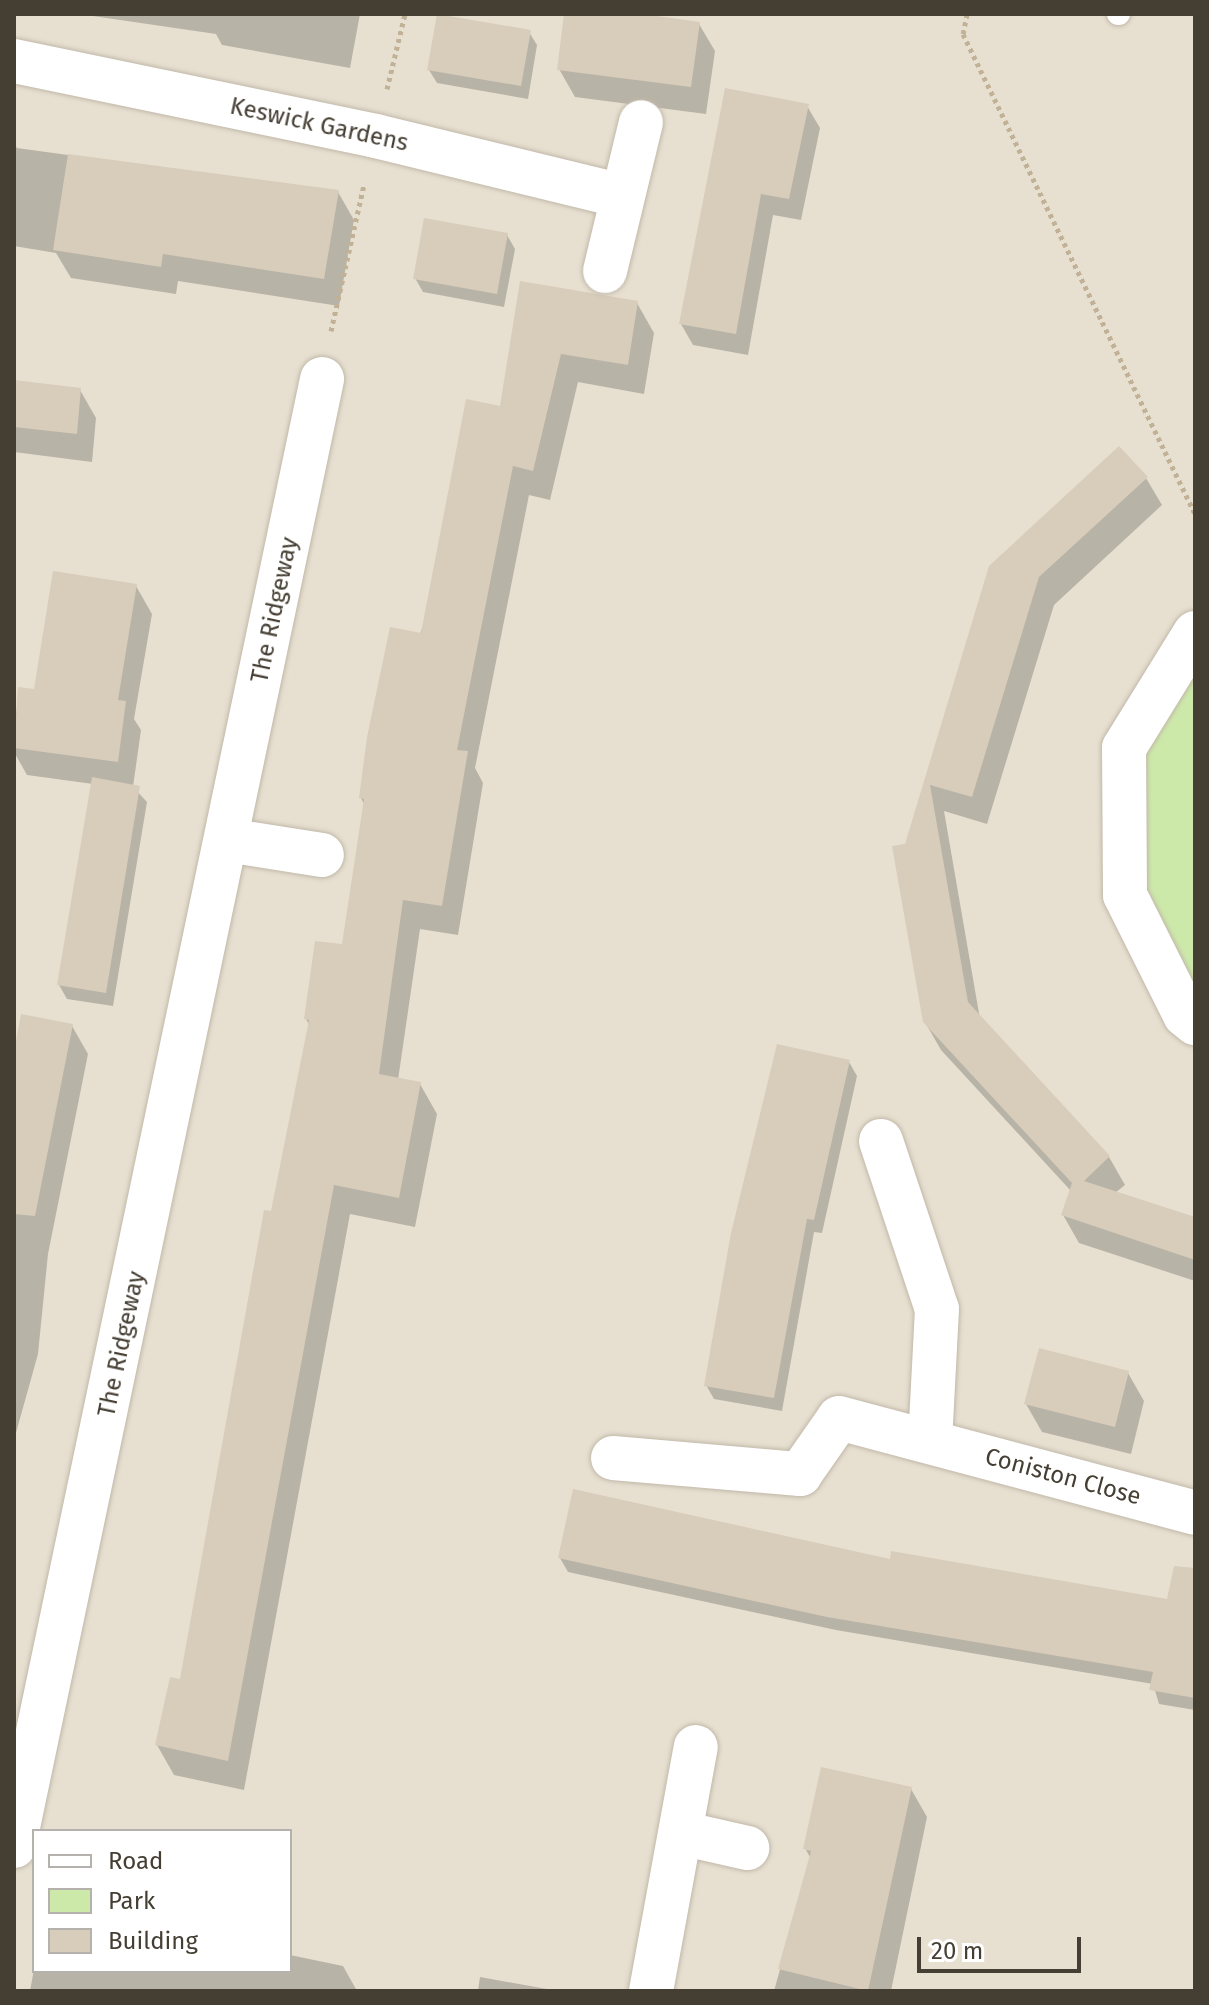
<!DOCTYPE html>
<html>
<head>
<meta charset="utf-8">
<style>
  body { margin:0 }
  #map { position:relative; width:1209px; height:2005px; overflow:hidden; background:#f3eee3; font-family:"Fira Sans",sans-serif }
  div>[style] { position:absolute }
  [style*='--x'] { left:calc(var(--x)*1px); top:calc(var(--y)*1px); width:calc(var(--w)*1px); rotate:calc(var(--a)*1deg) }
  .residential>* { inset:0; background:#e7e0d1 }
  .green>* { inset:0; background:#cde9aa }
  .shadow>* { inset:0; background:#0003 }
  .building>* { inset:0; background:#d8ccbb }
  .path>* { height:5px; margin-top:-2.5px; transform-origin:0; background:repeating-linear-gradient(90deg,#c1b196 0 4px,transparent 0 8px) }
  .roads { filter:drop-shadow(0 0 2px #c1b8a9) drop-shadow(0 0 2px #c1b8a9) }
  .lane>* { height:22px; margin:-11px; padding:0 11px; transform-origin:11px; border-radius:11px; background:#fff }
  .street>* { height:44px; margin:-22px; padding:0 22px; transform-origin:22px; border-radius:22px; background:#fff }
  span { translate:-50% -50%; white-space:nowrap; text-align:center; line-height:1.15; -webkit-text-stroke:8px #fff; paint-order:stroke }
  .street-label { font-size:24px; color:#453e33 }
  .frame { position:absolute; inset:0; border:16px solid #453e33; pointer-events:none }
  .legend { position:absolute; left:32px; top:1829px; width:260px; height:144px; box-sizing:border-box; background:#fff; border:2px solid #b5b2ad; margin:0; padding:10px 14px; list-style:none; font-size:24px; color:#453e33 }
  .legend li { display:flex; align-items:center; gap:16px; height:40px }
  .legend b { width:40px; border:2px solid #b5b2ad }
  .scale { position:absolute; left:917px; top:1937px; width:164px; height:36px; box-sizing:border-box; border:4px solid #453e33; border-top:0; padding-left:10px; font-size:24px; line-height:28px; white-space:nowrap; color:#453e33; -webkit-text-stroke:6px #fff; paint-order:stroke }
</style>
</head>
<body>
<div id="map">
  <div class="residential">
    <div style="clip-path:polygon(evenodd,14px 14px,1195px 14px,1195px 1991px,14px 1991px,14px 14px,34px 1831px,290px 1831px,290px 1971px,34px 1971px,34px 1831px)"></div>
  </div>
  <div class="green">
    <div style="clip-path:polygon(1195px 633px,1195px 1023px,1125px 895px,1124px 748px)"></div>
  </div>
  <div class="shadow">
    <div style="clip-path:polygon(79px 14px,360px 14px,350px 68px,222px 45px,216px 34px)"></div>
    <div style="clip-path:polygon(566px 14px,626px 14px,699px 24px,715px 51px,706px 114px,575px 97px,559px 69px)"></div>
    <div style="clip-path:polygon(529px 32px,537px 45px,528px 99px,437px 83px,429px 70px)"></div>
    <div style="clip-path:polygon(807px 106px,820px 128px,801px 220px,773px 215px,748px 355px,693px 345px,681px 324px)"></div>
    <div style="clip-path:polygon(14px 143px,17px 148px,338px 192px,354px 220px,339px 306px,178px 281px,176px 294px,71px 278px,56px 253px,14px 246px)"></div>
    <div style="clip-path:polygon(507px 235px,515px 249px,504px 307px,423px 292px,415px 278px)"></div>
    <div style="clip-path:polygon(521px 284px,637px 303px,654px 333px,644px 394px,578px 382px,550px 500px,529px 495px,475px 768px,483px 783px,458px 935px,420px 929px,398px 1080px,420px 1084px,437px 1114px,415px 1227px,350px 1214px,244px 1790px,174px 1775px,157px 1745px,182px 1682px,310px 1026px,306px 1019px,343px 947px,365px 806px,361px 798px,501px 409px)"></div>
    <div style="clip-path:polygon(14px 382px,80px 390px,96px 418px,92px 462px,14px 452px)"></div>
    <div style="clip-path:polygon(1146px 478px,1162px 505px,1054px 605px,987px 824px,944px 811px,980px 1019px,1109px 1157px,1125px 1185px,1115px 1193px,1195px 1219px,1195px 1281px,1079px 1243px,1063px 1215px,1071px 1191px,941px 1050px,925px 1022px,906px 845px,991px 568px)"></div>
    <div style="clip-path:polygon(136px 586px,152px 614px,134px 719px,141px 730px,133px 787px,147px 802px,113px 1006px,67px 999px,59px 985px,93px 784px,27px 775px,14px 752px,14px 729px,20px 689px,35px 691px)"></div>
    <div style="clip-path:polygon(72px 1026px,88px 1054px,48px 1254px,38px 1354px,14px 1440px,14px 1062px)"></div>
    <div style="clip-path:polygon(849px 1062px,857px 1076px,822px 1233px,814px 1232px,782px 1411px,714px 1399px,706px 1385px)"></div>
    <div style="clip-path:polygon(1128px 1373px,1144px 1401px,1131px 1454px,1042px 1432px,1026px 1404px)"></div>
    <div style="clip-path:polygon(560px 1558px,891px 1561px,1195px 1629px,1195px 1710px,1159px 1704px,1153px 1684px,836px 1630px,568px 1572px)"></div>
    <div style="clip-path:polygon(911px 1789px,927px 1817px,891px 1991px,774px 1991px,811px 1859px,805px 1848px)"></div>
    <div style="clip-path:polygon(290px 1955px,343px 1966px,357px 1991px,30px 1991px,34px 1969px,290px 1971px)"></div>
    <div style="clip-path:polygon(480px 1977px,558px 1991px,478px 1991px)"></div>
  </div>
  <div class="building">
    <div style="clip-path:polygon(437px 14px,531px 30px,521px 86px,427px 70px)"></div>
    <div style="clip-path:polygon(564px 14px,642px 14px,700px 22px,691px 87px,557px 70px)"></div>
    <div style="clip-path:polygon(725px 88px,809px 104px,789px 199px,761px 194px,736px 334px,679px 324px)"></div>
    <div style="clip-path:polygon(68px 154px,339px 190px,324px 279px,163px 254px,161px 267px,53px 250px)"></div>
    <div style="clip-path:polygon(424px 218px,508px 233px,497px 294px,413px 279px)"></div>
    <div style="clip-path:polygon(520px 281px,638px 301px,628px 365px,561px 354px,533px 471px,513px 466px,457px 750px,468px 751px,442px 906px,403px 900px,379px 1074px,421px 1082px,399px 1198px,334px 1185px,228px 1761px,155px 1745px,170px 1677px,180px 1679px,264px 1210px,271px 1211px,309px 1020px,304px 1019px,315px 941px,342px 944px,364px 799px,359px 798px,367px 737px,390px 627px,421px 633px,466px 399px,500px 406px)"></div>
    <div style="clip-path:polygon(14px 380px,81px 388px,77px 434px,14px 427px)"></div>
    <div style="clip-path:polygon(1119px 446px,1148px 477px,1039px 577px,972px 797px,930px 785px,968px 1002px,1110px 1156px,1084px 1181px,1195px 1217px,1195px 1260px,1061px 1215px,1072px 1183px,923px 1022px,892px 846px,905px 844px,989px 566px)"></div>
    <div style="clip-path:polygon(53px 571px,137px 584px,118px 700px,126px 701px,118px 762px,14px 748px,18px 687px,34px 689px)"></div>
    <div style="clip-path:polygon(92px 777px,140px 786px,106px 993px,57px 985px)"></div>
    <div style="clip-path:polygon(21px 1014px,73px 1024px,35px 1216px,14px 1214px,14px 1052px)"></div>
    <div style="clip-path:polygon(777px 1044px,850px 1060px,814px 1220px,807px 1219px,774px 1398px,704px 1386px,731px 1233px)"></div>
    <div style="clip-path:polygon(1039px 1348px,1129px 1371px,1115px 1427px,1024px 1404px)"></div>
    <div style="clip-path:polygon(573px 1489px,890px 1559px,891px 1551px,1167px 1599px,1174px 1566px,1195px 1568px,1195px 1698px,1149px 1690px,1153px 1672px,827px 1617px,558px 1558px)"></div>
    <div style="clip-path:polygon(821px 1767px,912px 1787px,868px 1991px,778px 1969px,811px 1851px,803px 1849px)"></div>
  </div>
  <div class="path">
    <div style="--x:967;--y:14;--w:20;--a:101"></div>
    <div style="--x:963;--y:34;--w:533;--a:64.2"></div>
    <div style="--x:387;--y:89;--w:77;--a:-76.5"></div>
    <div style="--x:331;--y:331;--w:151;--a:-77.3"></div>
  </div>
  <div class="roads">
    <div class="lane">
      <div style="--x:1118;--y:14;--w:1;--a:0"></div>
    </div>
    <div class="street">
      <div style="--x:14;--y:61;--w:370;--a:11.7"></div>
      <div style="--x:376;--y:136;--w:253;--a:13.7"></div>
      <div style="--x:605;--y:271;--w:153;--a:-76.4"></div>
      <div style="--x:1195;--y:633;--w:135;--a:121.7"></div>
      <div style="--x:1124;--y:748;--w:147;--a:89.6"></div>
      <div style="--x:1125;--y:895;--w:134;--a:63.4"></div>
      <div style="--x:1185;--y:1015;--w:13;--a:39"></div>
      <div style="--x:227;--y:840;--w:96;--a:9"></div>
      <div style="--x:881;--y:1141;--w:177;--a:71.6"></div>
      <div style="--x:937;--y:1309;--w:132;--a:93"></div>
      <div style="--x:613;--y:1458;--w:188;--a:4.9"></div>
      <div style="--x:800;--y:1474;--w:68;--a:-55.1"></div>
      <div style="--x:839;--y:1418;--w:368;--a:14.9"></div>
      <div style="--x:681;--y:1833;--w:68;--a:12.8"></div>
      <div style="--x:14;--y:1846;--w:1499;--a:-78.14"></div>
      <div style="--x:651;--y:1991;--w:248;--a:-79.6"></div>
    </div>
  </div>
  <div class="street-label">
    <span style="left:319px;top:125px;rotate:12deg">Keswick Gardens</span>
    <span style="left:275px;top:610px;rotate:-78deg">The Ridgeway</span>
    <span style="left:122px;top:1344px;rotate:-78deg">The Ridgeway</span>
    <span style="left:1063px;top:1477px;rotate:15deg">Coniston Close</span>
  </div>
  <div class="frame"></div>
  <ul class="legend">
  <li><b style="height:10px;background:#fff"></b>Road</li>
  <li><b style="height:22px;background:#cde9aa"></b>Park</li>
  <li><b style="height:22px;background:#d8ccbb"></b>Building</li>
  </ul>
  <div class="scale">20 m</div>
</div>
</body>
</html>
